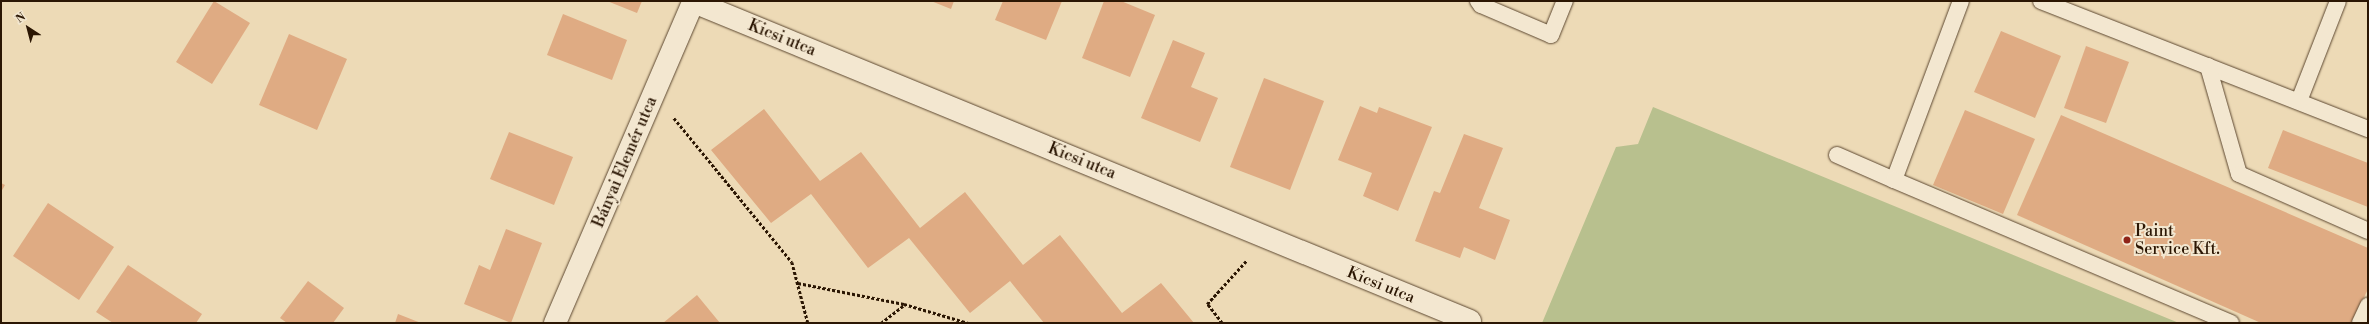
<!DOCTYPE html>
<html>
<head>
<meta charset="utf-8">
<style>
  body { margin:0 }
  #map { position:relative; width:2369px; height:324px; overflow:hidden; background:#eddab6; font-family:"Libre Bodoni",serif }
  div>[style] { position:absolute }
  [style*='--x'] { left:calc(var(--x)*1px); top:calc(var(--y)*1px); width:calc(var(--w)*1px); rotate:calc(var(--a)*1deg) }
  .green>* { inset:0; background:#b8c08e }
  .building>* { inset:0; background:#dfab83 }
  .path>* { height:2.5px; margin-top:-1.25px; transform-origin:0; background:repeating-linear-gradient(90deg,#2b1603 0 3px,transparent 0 5px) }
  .roads { filter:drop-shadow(0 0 1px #5c4730) drop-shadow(0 0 1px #5c4730) }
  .lane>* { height:16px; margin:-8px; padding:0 8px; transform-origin:8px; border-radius:8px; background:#f3e7d0 }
  .street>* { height:22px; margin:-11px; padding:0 11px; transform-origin:11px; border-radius:11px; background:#f3e7d0 }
  .dots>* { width:11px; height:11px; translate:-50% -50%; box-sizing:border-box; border:2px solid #f3e7d0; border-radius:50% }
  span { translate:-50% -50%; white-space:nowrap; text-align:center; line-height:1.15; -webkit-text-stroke:4px #f3e7d0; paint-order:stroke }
  .street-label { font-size:16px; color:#2b1603 }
  .poi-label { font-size:16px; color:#2b1603 }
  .left { translate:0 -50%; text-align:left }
  .frame { position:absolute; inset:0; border:2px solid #2b1603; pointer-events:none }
  .north { position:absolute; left:8px; top:8px; width:40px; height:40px; -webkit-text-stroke:3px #f3e7d0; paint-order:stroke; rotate:324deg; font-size:11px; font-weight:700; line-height:16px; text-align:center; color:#2b1603 }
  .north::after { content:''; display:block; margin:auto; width:14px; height:18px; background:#2b1603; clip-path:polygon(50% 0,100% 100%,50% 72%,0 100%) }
</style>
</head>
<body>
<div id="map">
  <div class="green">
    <div style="clip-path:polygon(1653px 107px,2179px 323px,1542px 323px,1616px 147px,1638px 144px)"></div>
  </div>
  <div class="building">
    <div style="clip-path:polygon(214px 1px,250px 23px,212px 84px,176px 62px)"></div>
    <div style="clip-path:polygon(607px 1px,642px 1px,637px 13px)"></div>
    <div style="clip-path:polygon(931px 1px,954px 1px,951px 9px)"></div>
    <div style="clip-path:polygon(1003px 1px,1062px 1px,1046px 40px,995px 20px)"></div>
    <div style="clip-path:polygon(1104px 1px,1121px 1px,1155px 15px,1130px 77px,1082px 58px)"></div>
    <div style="clip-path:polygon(563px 14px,627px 40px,612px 80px,547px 55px)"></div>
    <div style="clip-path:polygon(2001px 31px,2061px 56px,2035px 118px,1974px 92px)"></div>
    <div style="clip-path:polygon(289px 34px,347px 59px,317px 130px,259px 105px)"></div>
    <div style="clip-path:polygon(1173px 40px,1205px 53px,1191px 87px,1218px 98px,1200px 142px,1141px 118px)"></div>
    <div style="clip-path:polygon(2086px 46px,2129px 62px,2106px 123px,2064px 108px)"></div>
    <div style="clip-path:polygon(1264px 78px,1324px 101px,1290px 190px,1230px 167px)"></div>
    <div style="clip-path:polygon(1360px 106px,1377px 113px,1379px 107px,1432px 127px,1398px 211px,1363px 196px,1372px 173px,1338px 160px)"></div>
    <div style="clip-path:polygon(764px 109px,820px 181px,861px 152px,920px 228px,965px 192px,1023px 265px,1060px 235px,1122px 313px,1161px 283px,1194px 323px,1044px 323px,1010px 281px,970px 313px,909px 238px,868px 268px,811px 194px,771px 223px,711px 150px)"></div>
    <div style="clip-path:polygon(1965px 110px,2035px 139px,2003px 214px,1933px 185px)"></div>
    <div style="clip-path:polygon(2061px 115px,2368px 248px,2368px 289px,2352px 323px,2261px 323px,2017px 215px)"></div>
    <div style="clip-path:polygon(2283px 130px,2368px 163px,2368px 207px,2268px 168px)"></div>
    <div style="clip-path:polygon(509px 132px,573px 157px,554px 205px,490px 179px)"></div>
    <div style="clip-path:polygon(1464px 134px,1503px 148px,1479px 208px,1510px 220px,1495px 260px,1464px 247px,1460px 258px,1415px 241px,1434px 191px,1440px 193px)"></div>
    <div style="clip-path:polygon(1px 183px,5px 185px,1px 192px)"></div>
    <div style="clip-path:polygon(48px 203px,114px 247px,79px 300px,13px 256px)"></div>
    <div style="clip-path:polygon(506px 229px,542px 243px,511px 323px,464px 304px,479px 265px,490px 270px)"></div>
    <div style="clip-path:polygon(128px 265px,202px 314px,196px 323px,113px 323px,96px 312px)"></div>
    <div style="clip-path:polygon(308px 281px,344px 308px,333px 323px,287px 323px,280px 318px)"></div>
    <div style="clip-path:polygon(697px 295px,720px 323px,663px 323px)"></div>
    <div style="clip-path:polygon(398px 314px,421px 323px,395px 323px)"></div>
  </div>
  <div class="path">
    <div style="--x:674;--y:118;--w:186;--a:50.7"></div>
    <div style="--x:792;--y:262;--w:63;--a:75.3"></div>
    <div style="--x:798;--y:283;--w:108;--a:11.2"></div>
    <div style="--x:904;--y:304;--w:67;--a:16.5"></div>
    <div style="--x:881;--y:323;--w:29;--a:-38"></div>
    <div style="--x:1222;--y:323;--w:24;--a:-128"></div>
    <div style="--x:1207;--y:304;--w:59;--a:-47.7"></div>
  </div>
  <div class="roads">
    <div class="lane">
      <div style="--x:1478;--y:1;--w:5;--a:53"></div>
      <div style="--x:1481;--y:5;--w:76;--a:23.2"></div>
      <div style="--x:1551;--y:35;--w:37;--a:-68"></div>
      <div style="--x:2041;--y:1;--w:351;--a:21.4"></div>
      <div style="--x:2208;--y:66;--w:112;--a:74"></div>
      <div style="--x:2239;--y:174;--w:141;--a:23.8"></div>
      <div style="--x:2299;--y:101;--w:107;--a:-68.7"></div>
      <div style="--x:1837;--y:155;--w:62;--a:23.7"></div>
      <div style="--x:1894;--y:180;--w:191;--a:-69.5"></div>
      <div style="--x:1894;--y:180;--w:366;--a:23"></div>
      <div style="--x:2360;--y:323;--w:19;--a:-65"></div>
    </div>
    <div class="street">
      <div style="--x:694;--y:2;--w:839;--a:22.35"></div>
      <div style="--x:555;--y:323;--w:351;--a:-66.7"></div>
    </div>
  </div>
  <div class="dots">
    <div style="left:2127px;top:240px;background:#8f2418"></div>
  </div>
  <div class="street-label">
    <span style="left:782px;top:38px;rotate:22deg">Kicsi utca</span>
    <span style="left:1082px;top:161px;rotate:22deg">Kicsi utca</span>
    <span style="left:625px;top:162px;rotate:-67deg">Bányai Elemér utca</span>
    <span style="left:1381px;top:285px;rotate:22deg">Kicsi utca</span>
  </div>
  <div class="poi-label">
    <span class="left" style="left:2135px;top:240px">Paint<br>Service Kft.</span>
  </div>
  <div class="frame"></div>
  <div class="north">N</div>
</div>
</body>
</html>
